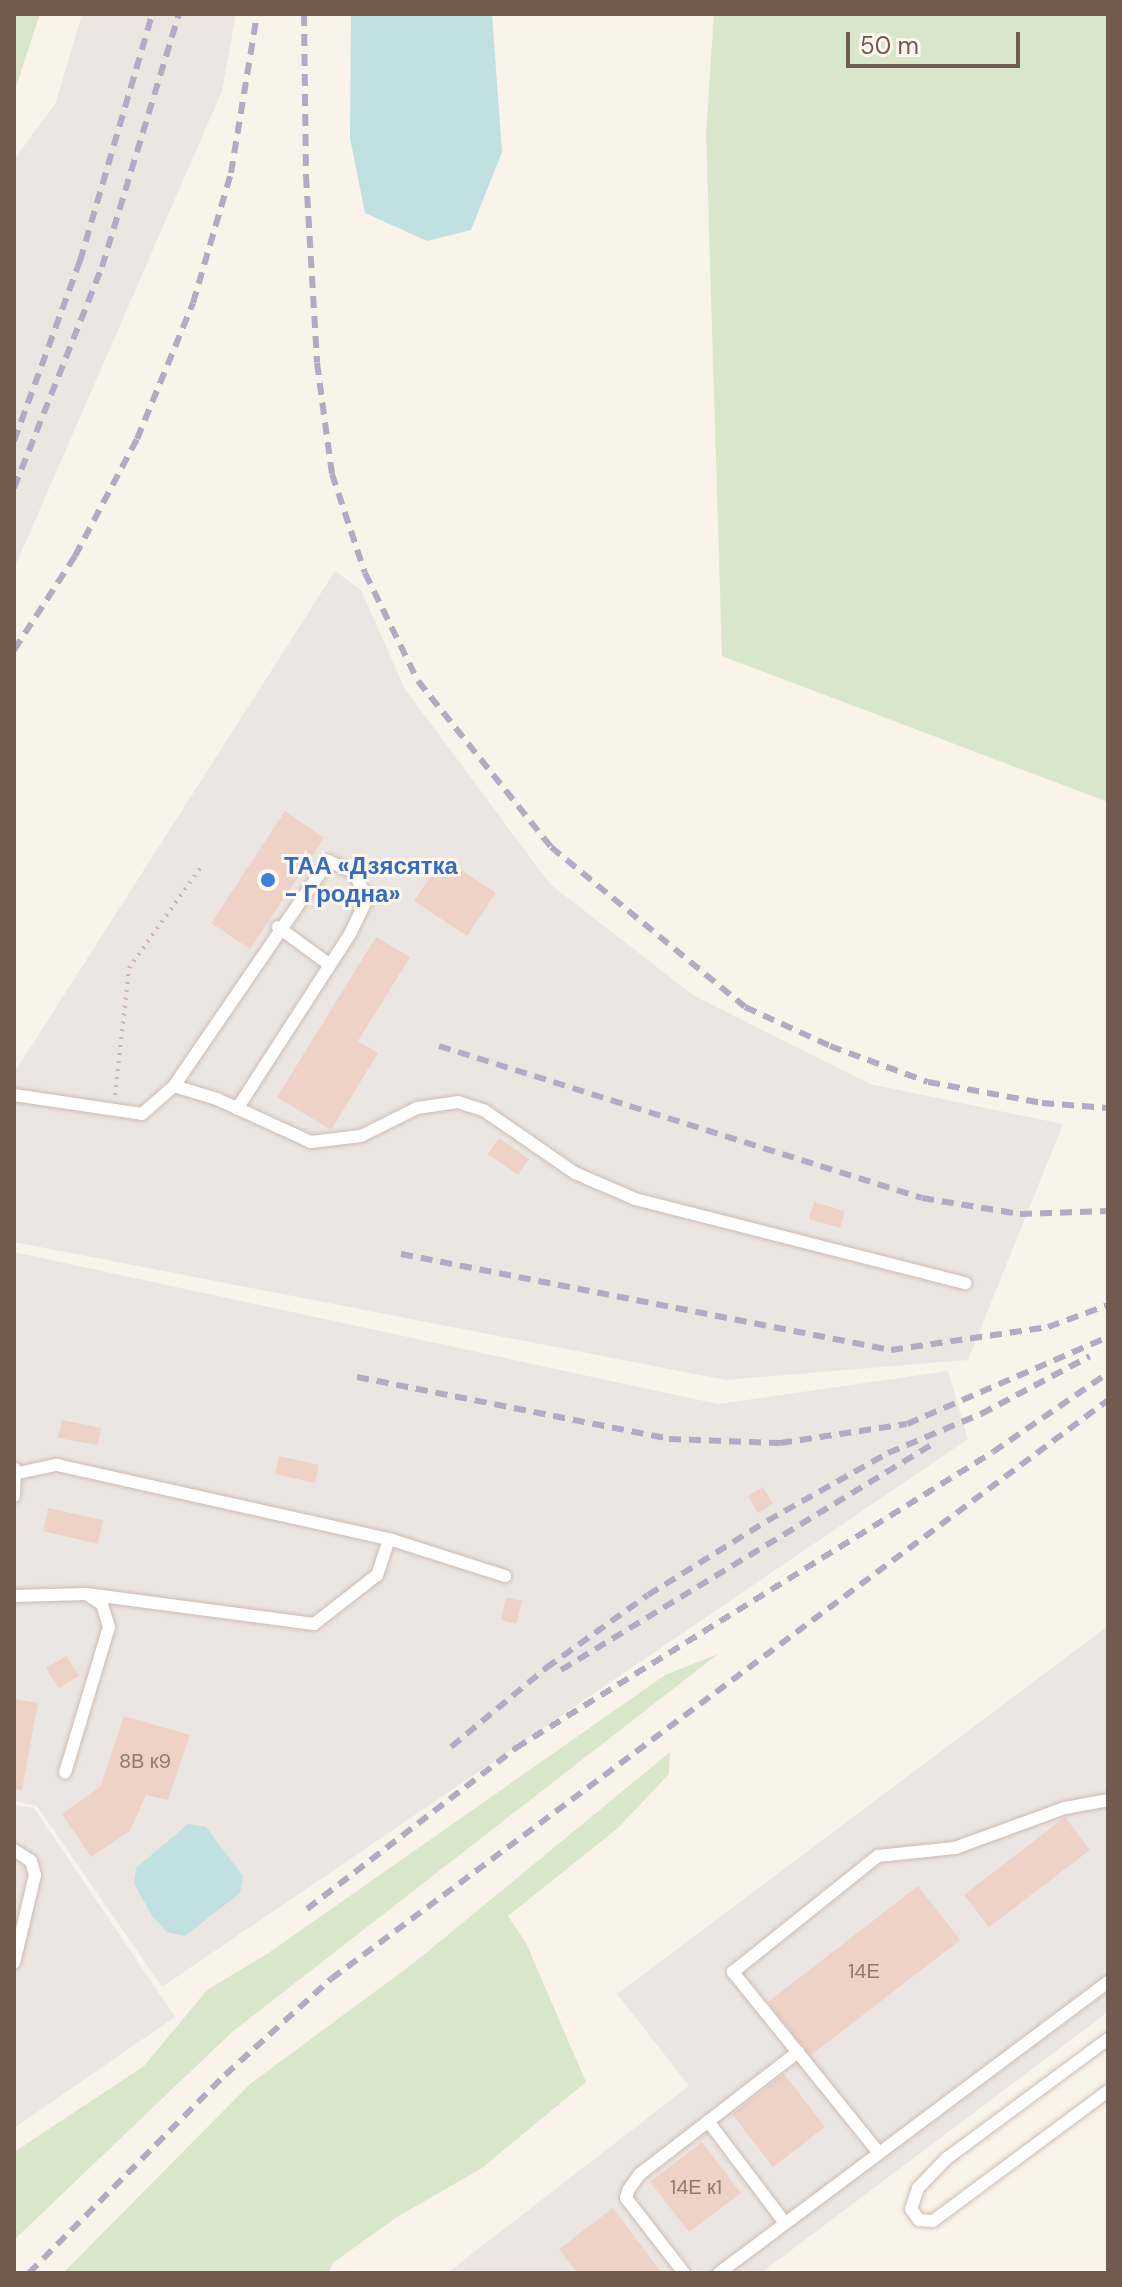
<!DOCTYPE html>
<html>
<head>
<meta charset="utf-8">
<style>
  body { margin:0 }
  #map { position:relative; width:1122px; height:2287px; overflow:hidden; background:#faf3ea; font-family:"DM Sans",sans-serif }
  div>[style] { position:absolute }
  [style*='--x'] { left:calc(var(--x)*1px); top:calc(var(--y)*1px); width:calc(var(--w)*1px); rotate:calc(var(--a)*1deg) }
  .industrial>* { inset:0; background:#ece6e3 }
  .green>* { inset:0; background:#d8e7ca }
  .water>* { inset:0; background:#c0e0e2 }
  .building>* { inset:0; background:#edd2c5 }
  .path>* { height:4px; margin-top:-2px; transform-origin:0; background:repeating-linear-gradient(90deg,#d2b5a8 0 2px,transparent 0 8px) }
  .roads { filter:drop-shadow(0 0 2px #ccbbb1) drop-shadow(0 0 2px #ccbbb1) }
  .service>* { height:12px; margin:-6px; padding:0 6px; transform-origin:6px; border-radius:6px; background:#fff }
  .rail>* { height:6px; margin-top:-3px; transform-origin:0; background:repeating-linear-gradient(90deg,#b5a9c4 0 12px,transparent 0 20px) }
  .dots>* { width:22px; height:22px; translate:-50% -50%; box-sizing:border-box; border:4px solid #fdf7f0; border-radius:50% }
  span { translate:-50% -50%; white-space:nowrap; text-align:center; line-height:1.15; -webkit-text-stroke:6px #fdf7f0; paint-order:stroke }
  .number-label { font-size:20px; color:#92786d }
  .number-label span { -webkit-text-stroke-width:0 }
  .shop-label { font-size:24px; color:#366cbe; font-weight:700 }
  .left { translate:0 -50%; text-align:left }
  .frame { position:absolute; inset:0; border:16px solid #735a50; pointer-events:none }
  .scale { position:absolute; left:846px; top:32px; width:174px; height:36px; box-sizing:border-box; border:4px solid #735a50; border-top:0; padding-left:10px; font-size:24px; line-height:28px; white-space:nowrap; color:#735a50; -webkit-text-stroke:6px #fdf7f0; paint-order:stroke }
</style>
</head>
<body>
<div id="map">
  <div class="industrial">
    <div style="clip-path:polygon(82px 14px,236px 14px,222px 91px,14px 569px,14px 160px,56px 102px)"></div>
    <div style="clip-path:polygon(335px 571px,361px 590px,405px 689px,550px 884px,693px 995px,870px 1084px,1063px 1124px,968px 1360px,726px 1380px,14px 1242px,14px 1073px)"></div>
    <div style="clip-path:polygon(14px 1252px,718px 1404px,948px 1371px,968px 1439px,162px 1987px,37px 1806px,14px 1801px)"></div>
    <div style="clip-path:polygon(1108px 1626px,1108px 2012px,761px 2273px,447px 2273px,689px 2086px,617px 1994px)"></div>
    <div style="clip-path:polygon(14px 1805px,34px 1808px,175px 2017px,14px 2128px)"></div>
  </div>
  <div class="green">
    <div style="clip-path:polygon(14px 14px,40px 14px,14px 93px)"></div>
    <div style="clip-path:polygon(714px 14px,1108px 14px,1108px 802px,722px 656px,706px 132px)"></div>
    <div style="clip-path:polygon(718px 1654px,232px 2032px,14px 2240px,14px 2152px,144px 2066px,207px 1990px,267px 1954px,665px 1675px)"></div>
    <div style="clip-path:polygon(670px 1752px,669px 1774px,618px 1828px,508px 1916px,526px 1943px,586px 2082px,482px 2168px,397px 2217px,333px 2263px,328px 2273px,63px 2273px,250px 2084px,415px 1962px)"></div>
  </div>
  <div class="water">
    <div style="clip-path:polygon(351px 14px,492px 14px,502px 152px,471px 230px,427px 241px,365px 213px,350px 138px)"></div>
    <div style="clip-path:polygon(188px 1824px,206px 1827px,243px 1876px,240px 1893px,185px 1936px,167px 1932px,152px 1916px,134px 1883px,136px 1868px)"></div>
  </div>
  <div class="building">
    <div style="clip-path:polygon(285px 811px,324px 838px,250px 949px,211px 923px)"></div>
    <div style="clip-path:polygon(443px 858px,496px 893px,467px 936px,414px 901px)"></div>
    <div style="clip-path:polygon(376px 937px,410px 957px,358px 1041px,378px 1053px,331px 1130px,277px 1097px)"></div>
    <div style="clip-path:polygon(499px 1138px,529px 1159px,518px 1175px,488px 1154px)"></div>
    <div style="clip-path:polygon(814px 1202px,845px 1211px,840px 1228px,809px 1219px)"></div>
    <div style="clip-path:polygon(62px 1420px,101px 1428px,98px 1445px,58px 1438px)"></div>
    <div style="clip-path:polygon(279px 1456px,319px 1465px,315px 1483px,275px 1474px)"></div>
    <div style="clip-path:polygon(763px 1487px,773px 1504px,758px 1513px,748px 1496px)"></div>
    <div style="clip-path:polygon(48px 1508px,103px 1520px,98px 1544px,43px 1531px)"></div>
    <div style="clip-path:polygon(506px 1597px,522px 1601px,516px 1624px,501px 1620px)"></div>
    <div style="clip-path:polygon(66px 1656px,79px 1676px,59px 1688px,46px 1668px)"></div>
    <div style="clip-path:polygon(14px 1699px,38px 1703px,22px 1790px,14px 1789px)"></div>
    <div style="clip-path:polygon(124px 1716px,190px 1735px,168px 1800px,146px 1795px,130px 1831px,91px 1857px,62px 1814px,100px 1787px)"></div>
    <div style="clip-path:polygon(1065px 1817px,1090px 1850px,989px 1927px,964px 1895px)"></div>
    <div style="clip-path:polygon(918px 1886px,960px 1940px,810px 2056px,768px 2002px)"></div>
    <div style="clip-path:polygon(784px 2074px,825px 2127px,773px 2167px,732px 2114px)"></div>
    <div style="clip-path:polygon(702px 2142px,741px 2193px,689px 2232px,650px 2182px)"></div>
    <div style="clip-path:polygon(613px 2208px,662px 2273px,577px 2273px,559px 2249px)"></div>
  </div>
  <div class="path">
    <div style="--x:115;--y:1095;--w:128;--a:-83.7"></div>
    <div style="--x:129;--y:968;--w:123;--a:-54.6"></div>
  </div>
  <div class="roads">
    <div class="service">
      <div style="--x:278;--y:927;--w:64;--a:36.2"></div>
      <div style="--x:174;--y:1086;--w:45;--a:16.8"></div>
      <div style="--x:217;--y:1099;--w:103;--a:24.6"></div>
      <div style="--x:311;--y:1142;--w:50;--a:-6.8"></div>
      <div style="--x:361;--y:1136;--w:63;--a:-26.6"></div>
      <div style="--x:417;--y:1108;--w:41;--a:-8.3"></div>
      <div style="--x:458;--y:1102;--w:28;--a:18"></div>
      <div style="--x:485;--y:1111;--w:109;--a:34.6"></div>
      <div style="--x:575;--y:1173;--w:65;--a:23.4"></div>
      <div style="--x:635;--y:1199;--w:341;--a:14.3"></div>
      <div style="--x:14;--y:1095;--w:129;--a:8.4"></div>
      <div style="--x:142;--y:1114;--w:43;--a:-41.2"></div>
      <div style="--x:174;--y:1086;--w:273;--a:-55.6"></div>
      <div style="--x:328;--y:861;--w:28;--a:23"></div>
      <div style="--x:354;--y:872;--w:30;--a:64"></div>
      <div style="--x:367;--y:899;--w:39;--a:116"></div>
      <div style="--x:350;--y:934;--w:208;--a:122.9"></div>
      <div style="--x:18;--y:1473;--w:40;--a:-12"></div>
      <div style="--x:57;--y:1465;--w:340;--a:12.6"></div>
      <div style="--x:389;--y:1539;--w:38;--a:108"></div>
      <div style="--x:377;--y:1575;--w:80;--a:142.1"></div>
      <div style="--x:314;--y:1624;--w:230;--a:-172.5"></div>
      <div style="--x:14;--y:1496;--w:27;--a:-88"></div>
      <div style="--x:389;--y:1539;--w:122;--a:17.7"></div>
      <div style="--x:14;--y:1596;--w:72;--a:-1.6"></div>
      <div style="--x:86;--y:1594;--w:19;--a:32"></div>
      <div style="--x:102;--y:1604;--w:24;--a:73"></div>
      <div style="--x:109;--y:1627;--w:152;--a:106.8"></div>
      <div style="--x:14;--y:1850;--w:20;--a:33"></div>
      <div style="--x:31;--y:1861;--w:15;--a:74"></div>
      <div style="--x:35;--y:1875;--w:90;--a:103.4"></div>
      <div style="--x:1108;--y:2039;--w:200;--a:143.5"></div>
      <div style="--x:947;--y:2158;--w:42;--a:134"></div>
      <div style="--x:918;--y:2188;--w:22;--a:108"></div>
      <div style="--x:911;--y:2209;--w:14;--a:54"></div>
      <div style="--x:919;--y:2220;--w:14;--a:4"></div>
      <div style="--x:933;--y:2221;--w:218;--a:-36.6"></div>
      <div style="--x:708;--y:2121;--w:128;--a:53"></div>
      <div style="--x:879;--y:2153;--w:233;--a:-128.9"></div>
      <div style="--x:733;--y:1972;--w:186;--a:-38.7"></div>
      <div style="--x:878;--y:1856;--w:77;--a:-5.9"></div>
      <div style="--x:955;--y:1848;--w:117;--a:-20"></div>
      <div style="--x:1065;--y:1808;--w:44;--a:-10.5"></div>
      <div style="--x:684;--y:2273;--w:95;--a:-127.7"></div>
      <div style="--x:626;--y:2198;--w:9;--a:-72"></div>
      <div style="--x:629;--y:2189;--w:19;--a:-54"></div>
      <div style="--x:640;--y:2174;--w:200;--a:-37.7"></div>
      <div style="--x:719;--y:2273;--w:486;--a:-36.8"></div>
    </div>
  </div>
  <div class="rail">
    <div style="--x:304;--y:14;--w:162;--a:89.3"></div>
    <div style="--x:306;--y:176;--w:187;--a:86.6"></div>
    <div style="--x:317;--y:363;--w:112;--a:82.3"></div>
    <div style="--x:332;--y:474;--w:104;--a:71.6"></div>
    <div style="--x:365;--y:573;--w:120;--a:63.9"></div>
    <div style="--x:418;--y:681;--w:213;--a:51.3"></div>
    <div style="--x:551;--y:847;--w:251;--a:39.5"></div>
    <div style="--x:745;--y:1007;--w:94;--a:24.6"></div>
    <div style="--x:830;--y:1046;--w:104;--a:20.2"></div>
    <div style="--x:928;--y:1082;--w:116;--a:10.4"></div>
    <div style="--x:1042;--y:1103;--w:66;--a:4.3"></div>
    <div style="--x:14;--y:441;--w:192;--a:-69.9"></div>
    <div style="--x:80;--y:261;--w:257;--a:-73.7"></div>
    <div style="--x:14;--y:488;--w:238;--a:-68.3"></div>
    <div style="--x:102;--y:267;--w:264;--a:-73.1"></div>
    <div style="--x:14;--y:650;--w:112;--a:-57"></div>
    <div style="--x:75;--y:556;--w:132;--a:-62.1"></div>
    <div style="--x:137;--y:439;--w:147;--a:-67.6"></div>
    <div style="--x:193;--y:303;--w:135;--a:-73.7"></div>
    <div style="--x:231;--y:173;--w:161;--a:-80.7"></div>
    <div style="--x:439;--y:1046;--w:506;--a:17.47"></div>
    <div style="--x:922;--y:1198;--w:99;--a:9.3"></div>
    <div style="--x:1020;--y:1214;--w:88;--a:-2"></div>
    <div style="--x:401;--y:1254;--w:499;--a:11.1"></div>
    <div style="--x:891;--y:1350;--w:159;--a:-8.3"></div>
    <div style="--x:1048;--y:1327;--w:64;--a:-20.1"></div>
    <div style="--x:357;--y:1377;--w:318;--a:11.2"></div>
    <div style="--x:669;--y:1439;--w:111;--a:2.1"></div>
    <div style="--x:780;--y:1443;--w:128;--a:-8.5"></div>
    <div style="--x:907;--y:1424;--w:219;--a:-23.4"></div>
    <div style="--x:561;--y:1670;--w:435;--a:-31.3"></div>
    <div style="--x:451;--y:1747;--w:124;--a:-39.7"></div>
    <div style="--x:546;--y:1668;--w:125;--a:-35.6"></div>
    <div style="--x:648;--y:1595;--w:140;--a:-31.9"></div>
    <div style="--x:767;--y:1521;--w:139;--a:-29.3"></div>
    <div style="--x:888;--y:1453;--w:101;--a:-22.8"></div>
    <div style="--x:981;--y:1414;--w:123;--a:-28"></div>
    <div style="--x:307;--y:1909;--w:264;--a:-37.6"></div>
    <div style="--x:516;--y:1748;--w:561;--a:-31.82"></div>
    <div style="--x:993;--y:1452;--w:140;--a:-34.5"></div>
    <div style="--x:29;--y:2273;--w:279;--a:-45.3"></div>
    <div style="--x:225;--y:2075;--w:143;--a:-42.2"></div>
    <div style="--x:331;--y:1979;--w:969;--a:-36.69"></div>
  </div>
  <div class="dots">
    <div style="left:268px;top:880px;background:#3f7fe0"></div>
  </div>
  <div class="number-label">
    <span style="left:145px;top:1761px">8В к9</span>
    <span style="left:864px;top:1971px">14Е</span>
    <span style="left:696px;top:2187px">14Е к1</span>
  </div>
  <div class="shop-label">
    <span class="left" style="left:284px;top:880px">ТАА «Дзясятка<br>- Гродна»</span>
  </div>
  <div class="frame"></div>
  <div class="scale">50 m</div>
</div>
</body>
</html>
